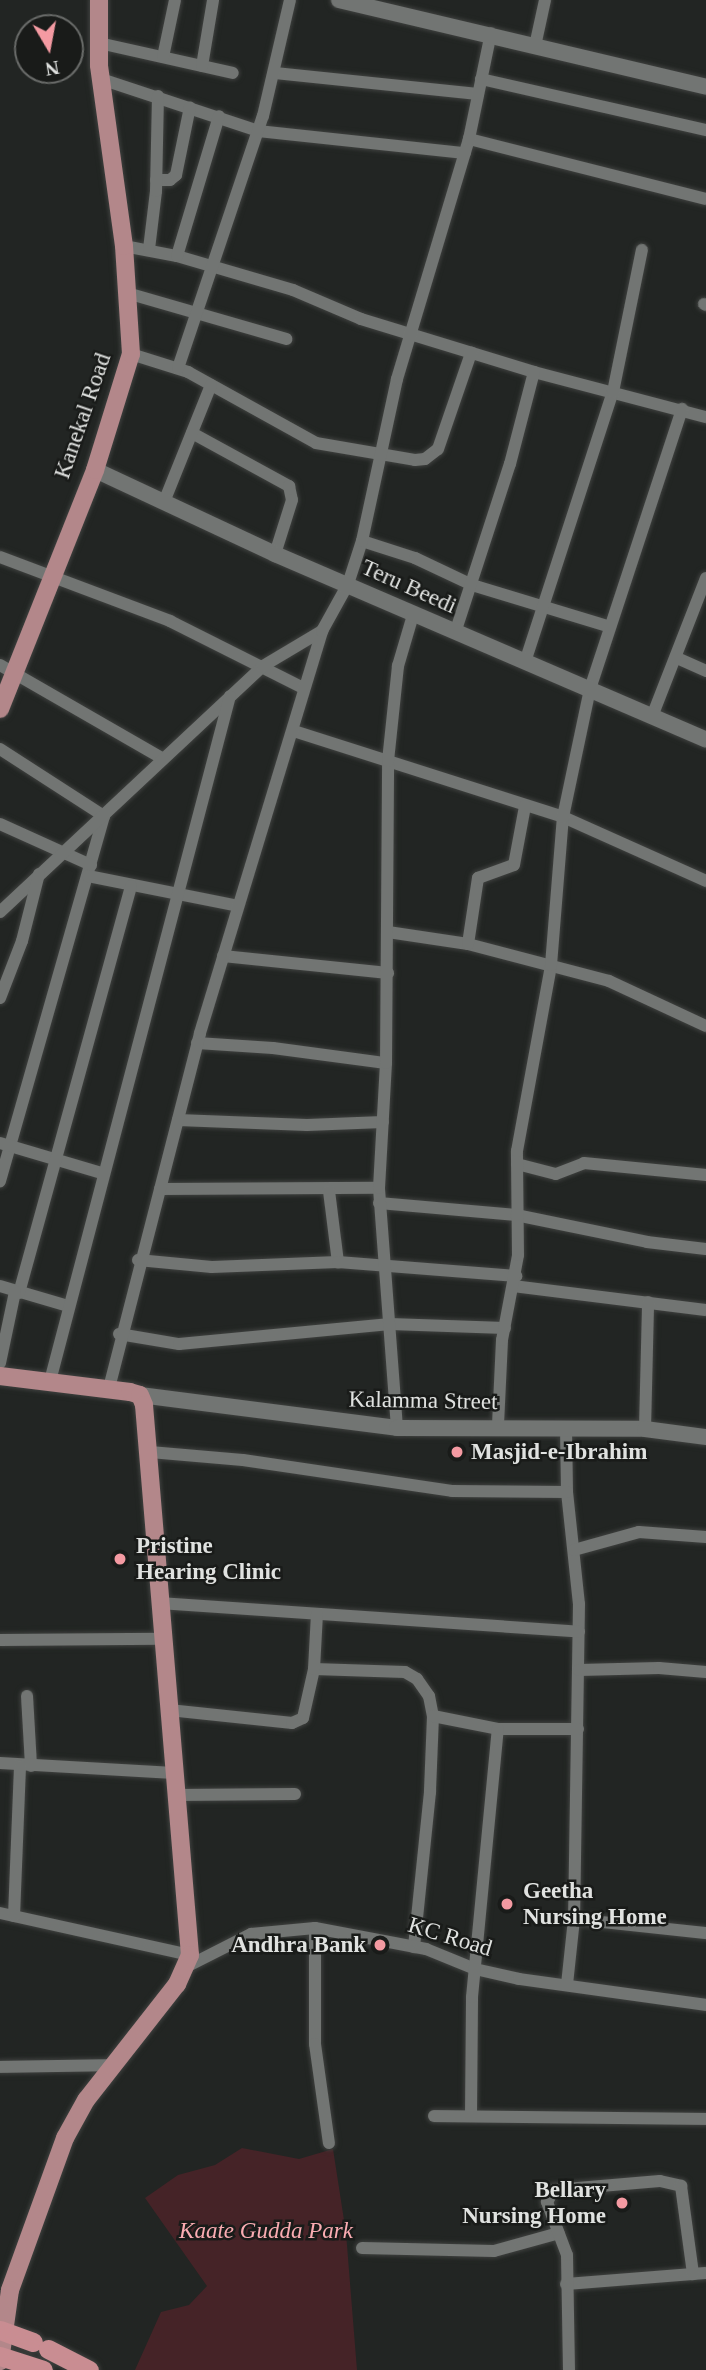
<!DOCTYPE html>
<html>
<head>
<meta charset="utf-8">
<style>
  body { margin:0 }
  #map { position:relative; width:706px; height:2370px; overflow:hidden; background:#222523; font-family:"Times New Roman",serif }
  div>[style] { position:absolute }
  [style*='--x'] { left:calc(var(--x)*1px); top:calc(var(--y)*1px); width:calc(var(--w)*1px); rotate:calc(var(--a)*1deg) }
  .green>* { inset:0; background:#452327 }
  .roads { filter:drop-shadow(0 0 2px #3f413f) drop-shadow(0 0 2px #3f413f) }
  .minor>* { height:12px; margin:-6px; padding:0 6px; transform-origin:6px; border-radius:6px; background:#727573 }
  .tertiary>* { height:16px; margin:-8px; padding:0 8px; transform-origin:8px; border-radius:8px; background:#727573 }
  .primary>* { height:18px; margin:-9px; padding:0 9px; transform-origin:9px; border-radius:9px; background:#b3878a }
  .trunk>* { height:19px; margin:-9.5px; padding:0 9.5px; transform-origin:9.5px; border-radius:9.5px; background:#c98d92 }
  .dots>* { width:19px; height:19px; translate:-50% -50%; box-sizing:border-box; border:4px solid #191b19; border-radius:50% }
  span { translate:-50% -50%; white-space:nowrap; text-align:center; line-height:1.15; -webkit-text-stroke:5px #191b19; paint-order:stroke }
  .street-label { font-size:23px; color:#e0e2e0 }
  .poi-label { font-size:23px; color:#e0e2e0; font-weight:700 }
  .left { translate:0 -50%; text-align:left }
  .right { translate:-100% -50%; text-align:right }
  .park-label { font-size:23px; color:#faacb2; font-style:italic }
  .north { position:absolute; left:14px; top:14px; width:70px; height:70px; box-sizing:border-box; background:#191b19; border:2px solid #696b69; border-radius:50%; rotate:170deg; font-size:19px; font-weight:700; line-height:28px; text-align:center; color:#e0e2e0 }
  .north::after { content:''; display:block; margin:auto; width:24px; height:32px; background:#f49aa2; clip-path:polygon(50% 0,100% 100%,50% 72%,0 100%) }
</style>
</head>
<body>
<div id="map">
  <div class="green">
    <div style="clip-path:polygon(242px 2148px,299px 2159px,333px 2149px,346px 2233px,357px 2370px,135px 2370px,161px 2312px,189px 2305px,207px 2286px,145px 2198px,178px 2175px,215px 2165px)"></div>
  </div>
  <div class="roads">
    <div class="minor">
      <div style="--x:99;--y:43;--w:137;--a:12.6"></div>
      <div style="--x:535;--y:46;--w:47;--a:-77.7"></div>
      <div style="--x:163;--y:57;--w:58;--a:-78.1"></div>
      <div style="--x:202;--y:66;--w:67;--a:-80.5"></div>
      <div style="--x:275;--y:73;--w:204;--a:5.9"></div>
      <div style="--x:101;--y:79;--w:165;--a:18.3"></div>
      <div style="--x:258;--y:131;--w:208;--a:6.1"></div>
      <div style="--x:481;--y:79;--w:231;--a:12.8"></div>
      <div style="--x:469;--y:139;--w:244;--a:14.2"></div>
      <div style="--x:156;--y:180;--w:14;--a:0"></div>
      <div style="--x:170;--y:180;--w:8;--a:-40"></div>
      <div style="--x:176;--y:175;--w:69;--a:-78.4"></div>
      <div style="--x:124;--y:246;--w:54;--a:10.7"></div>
      <div style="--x:177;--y:256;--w:121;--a:16.3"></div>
      <div style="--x:293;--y:290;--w:74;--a:23.1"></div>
      <div style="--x:361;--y:319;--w:181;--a:17"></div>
      <div style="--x:534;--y:372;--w:178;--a:14.7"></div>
      <div style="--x:149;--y:249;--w:58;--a:-83.1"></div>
      <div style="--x:156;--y:191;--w:95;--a:-88.8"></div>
      <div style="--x:177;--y:256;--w:146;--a:-73.3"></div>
      <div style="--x:127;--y:293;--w:166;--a:16.1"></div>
      <div style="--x:704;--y:304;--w:2;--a:27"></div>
      <div style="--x:131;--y:354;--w:60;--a:17.5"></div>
      <div style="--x:188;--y:372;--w:146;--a:29"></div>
      <div style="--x:316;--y:443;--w:100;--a:9.7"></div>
      <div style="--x:415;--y:460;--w:10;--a:-6"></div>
      <div style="--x:425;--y:459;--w:16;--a:-38"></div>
      <div style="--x:438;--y:449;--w:102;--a:-71"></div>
      <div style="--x:178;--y:368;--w:266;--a:-71.4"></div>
      <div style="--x:263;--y:116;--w:119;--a:-76.9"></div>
      <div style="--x:192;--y:433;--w:111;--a:28.7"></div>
      <div style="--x:289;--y:486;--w:14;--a:78"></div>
      <div style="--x:292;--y:500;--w:57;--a:107.5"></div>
      <div style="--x:164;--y:502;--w:126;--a:-68.1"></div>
      <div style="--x:362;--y:541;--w:56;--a:17.8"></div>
      <div style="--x:415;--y:558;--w:63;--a:25.3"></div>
      <div style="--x:472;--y:585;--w:144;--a:16.9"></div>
      <div style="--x:0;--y:557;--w:182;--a:20.6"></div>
      <div style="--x:170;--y:621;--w:149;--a:26.7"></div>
      <div style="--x:455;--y:633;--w:178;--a:-72"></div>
      <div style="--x:510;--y:464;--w:95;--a:-75.4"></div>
      <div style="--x:677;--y:658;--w:32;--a:24"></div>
      <div style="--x:526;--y:659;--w:281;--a:-72"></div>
      <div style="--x:613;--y:392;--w:145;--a:-78.5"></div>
      <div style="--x:0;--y:665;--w:187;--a:29.9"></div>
      <div style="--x:653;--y:714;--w:146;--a:-68.7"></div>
      <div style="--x:294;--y:731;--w:282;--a:17.7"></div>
      <div style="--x:563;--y:817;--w:157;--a:24.1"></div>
      <div style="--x:0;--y:749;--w:124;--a:32.8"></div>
      <div style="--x:104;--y:816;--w:380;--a:105.9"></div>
      <div style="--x:0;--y:824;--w:100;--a:24.3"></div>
      <div style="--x:88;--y:876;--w:153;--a:11.3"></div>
      <div style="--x:0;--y:912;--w:360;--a:-43.1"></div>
      <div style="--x:263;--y:666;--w:69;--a:-30.7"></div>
      <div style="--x:388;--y:932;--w:81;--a:8.5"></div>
      <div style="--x:468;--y:944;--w:146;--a:14.7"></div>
      <div style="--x:609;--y:981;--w:107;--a:24.9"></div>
      <div style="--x:468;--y:944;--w:67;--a:-81.4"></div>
      <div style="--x:478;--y:878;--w:38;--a:-20"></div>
      <div style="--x:514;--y:865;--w:60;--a:-79.4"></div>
      <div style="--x:223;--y:956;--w:166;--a:5.9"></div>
      <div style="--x:0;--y:998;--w:61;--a:-68.9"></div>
      <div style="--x:22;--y:941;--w:69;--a:-75.8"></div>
      <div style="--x:197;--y:1043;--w:76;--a:3.8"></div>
      <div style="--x:273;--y:1048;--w:114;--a:7.6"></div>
      <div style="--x:178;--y:1120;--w:129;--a:2.2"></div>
      <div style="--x:307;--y:1125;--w:76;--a:-2.3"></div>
      <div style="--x:0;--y:1143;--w:105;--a:16.5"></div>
      <div style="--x:517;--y:1164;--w:40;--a:14.4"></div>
      <div style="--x:556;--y:1174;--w:30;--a:-21"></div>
      <div style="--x:584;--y:1163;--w:123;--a:5.6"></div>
      <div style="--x:160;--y:1189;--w:219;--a:-0.3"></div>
      <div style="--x:329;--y:1191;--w:72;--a:82.8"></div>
      <div style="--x:379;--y:1203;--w:138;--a:5"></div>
      <div style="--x:516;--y:1215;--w:134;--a:11.6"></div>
      <div style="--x:647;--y:1242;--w:59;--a:6.8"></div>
      <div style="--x:138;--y:1260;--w:74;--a:5.4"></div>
      <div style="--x:212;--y:1267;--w:126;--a:-2.3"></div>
      <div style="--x:338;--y:1262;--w:179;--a:4.5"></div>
      <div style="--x:0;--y:1286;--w:71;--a:16.4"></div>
      <div style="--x:513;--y:1286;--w:194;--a:7.1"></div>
      <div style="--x:19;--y:1293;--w:422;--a:-74.6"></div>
      <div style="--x:119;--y:1334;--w:61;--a:9.5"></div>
      <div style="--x:179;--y:1344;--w:212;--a:-5.4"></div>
      <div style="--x:390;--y:1324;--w:115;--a:2"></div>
      <div style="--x:0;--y:1363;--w:73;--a:-78.1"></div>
      <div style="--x:50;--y:1381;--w:708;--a:-75.28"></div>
      <div style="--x:109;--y:1388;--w:366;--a:-75.6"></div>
      <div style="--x:200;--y:1033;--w:420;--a:-73.1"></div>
      <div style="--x:322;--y:631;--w:54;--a:-61"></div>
      <div style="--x:348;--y:584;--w:45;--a:-72"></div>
      <div style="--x:362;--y:541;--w:166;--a:-77.8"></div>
      <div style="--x:397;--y:379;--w:251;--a:-73.3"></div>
      <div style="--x:469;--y:139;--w:108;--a:-78.3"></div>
      <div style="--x:498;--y:1425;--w:85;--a:-87.3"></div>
      <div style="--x:502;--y:1340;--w:86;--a:-79.3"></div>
      <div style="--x:518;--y:1255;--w:104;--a:-90.6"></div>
      <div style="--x:517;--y:1151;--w:189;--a:-79.6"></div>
      <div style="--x:551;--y:965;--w:148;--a:-85.4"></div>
      <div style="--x:563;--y:817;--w:131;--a:-78.1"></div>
      <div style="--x:590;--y:689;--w:295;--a:-71.8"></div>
      <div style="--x:397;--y:1428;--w:241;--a:-94.3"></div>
      <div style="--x:379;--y:1188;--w:125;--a:-86.8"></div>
      <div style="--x:386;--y:1063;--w:302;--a:-89.6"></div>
      <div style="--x:388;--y:761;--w:96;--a:-84"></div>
      <div style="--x:398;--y:666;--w:53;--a:-73.6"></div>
      <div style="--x:566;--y:1428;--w:64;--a:89.1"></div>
      <div style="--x:567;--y:1492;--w:113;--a:83.9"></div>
      <div style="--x:579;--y:1604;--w:315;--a:90.9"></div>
      <div style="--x:574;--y:1919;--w:66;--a:96.1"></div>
      <div style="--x:645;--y:1429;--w:127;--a:-88.6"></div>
      <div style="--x:150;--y:1452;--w:93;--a:4.9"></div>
      <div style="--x:243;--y:1460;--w:211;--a:8.4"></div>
      <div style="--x:452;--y:1491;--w:115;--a:0.5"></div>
      <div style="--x:574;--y:1550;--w:67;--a:-15.5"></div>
      <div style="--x:639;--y:1532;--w:67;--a:4.3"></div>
      <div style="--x:159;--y:1603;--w:421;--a:3.9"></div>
      <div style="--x:0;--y:1640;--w:162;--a:-0.4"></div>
      <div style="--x:314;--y:1669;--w:91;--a:1.9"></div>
      <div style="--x:405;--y:1672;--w:14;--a:30"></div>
      <div style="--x:417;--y:1679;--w:21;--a:55"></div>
      <div style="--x:429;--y:1696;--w:20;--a:79"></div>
      <div style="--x:433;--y:1716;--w:76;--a:92.3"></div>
      <div style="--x:430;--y:1792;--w:156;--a:95.9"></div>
      <div style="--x:579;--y:1670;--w:80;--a:-1.4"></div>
      <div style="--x:659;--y:1668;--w:47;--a:4.9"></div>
      <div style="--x:27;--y:1696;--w:70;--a:86.7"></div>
      <div style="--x:169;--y:1710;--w:124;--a:6"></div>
      <div style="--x:292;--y:1723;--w:12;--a:-24"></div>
      <div style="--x:303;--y:1718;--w:50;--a:-77.3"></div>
      <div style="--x:314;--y:1669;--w:55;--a:-86.9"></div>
      <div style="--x:433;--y:1716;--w:66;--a:11.3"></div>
      <div style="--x:498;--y:1729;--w:80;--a:0"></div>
      <div style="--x:0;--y:1763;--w:174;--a:3.3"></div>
      <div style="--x:176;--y:1795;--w:119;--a:-0.5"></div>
      <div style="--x:0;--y:1913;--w:195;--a:12.5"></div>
      <div style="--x:14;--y:1916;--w:150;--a:-87.7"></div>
      <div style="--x:574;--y:1919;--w:133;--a:6.1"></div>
      <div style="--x:315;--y:1928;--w:116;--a:90"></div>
      <div style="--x:315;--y:2044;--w:100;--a:82"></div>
      <div style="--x:188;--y:1966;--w:71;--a:-26.9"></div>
      <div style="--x:251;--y:1934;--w:64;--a:-5.4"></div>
      <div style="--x:315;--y:1928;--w:113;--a:10.7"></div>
      <div style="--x:426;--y:1949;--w:53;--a:22.2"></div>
      <div style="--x:475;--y:1969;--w:45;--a:12.8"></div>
      <div style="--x:519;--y:1979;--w:189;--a:7.9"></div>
      <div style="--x:0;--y:2067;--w:115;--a:-1"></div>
      <div style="--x:471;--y:2115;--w:118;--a:-89.5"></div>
      <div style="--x:472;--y:1997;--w:269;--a:-84.5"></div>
      <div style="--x:434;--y:2116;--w:272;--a:0.6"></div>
      <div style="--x:362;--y:2248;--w:132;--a:1.3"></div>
      <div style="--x:494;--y:2251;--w:67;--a:-15.5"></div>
      <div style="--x:566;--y:2284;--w:140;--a:-4.5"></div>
      <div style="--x:569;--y:2370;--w:115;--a:-91"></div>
      <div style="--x:567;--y:2255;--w:57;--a:-110.7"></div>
      <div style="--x:547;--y:2202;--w:14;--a:-60"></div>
      <div style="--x:554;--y:2190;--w:106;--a:-4.9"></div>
      <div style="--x:660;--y:2181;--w:22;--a:13"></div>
      <div style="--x:681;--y:2186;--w:89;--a:82.2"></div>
    </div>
    <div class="tertiary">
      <div style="--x:339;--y:0;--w:377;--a:13.3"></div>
      <div style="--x:95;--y:470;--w:199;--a:25"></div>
      <div style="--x:275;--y:554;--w:469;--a:23.3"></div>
      <div style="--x:140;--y:1395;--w:259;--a:7.3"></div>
      <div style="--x:397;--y:1428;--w:248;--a:0.2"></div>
      <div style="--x:645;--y:1429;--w:62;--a:7.5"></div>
    </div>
    <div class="primary">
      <div style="--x:0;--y:709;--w:257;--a:-68.3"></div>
      <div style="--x:95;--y:470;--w:121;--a:-72.8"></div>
      <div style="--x:131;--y:354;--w:108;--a:-93.7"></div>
      <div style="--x:124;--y:246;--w:183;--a:-97.9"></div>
      <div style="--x:99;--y:65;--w:65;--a:-90"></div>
      <div style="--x:0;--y:1376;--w:131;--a:7"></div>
      <div style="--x:130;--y:1392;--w:10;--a:17"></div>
      <div style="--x:140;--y:1395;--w:11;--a:68"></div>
      <div style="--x:144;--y:1405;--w:552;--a:85.22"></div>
      <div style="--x:190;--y:1955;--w:32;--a:114"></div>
      <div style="--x:177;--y:1984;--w:147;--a:128.1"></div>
      <div style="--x:86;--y:2100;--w:43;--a:118.9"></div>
      <div style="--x:65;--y:2138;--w:162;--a:109.9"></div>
      <div style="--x:10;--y:2290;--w:72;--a:98"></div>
    </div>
    <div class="trunk">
      <div style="--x:0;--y:2330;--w:35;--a:20"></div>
      <div style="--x:48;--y:2349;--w:46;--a:27.1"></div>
      <div style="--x:0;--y:2356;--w:45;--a:18"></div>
    </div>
  </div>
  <div class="dots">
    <div style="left:457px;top:1452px;background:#f49aa2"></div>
    <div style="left:120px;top:1559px;background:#f49aa2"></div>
    <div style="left:507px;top:1904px;background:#f49aa2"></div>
    <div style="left:380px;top:1945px;background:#f49aa2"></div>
    <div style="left:622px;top:2203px;background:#f49aa2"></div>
  </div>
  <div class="street-label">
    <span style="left:83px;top:416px;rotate:-71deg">Kanekal Road</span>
    <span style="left:409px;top:587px;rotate:24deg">Teru Beedi</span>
    <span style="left:423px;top:1401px;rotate:1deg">Kalamma Street</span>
    <span style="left:450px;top:1937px;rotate:17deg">KC Road</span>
  </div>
  <div class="poi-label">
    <span class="left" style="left:471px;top:1452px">Masjid-e-Ibrahim</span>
    <span class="left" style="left:136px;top:1559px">Pristine<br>Hearing Clinic</span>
    <span class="left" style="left:523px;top:1904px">Geetha<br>Nursing Home</span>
    <span class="right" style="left:366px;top:1945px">Andhra Bank</span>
    <span class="right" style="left:606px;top:2203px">Bellary<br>Nursing Home</span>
  </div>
  <div class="park-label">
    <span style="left:266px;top:2231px">Kaate Gudda Park</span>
  </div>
  <div class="north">N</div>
</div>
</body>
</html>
